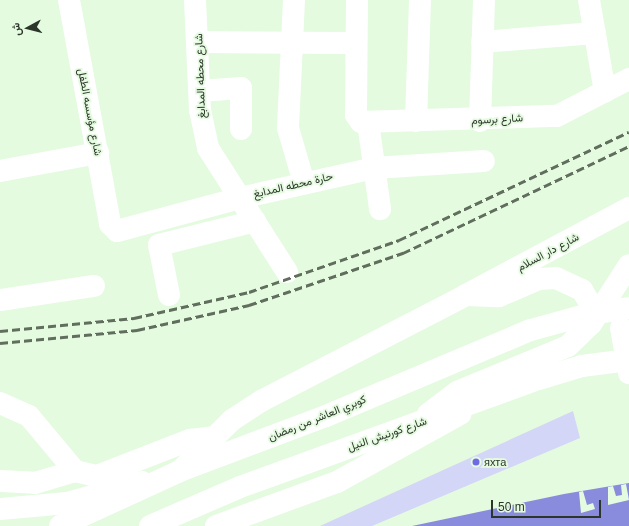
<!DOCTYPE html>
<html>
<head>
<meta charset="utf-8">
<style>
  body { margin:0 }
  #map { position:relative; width:629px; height:526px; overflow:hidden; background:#e4fbe0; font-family:Helvetica,Vazirmatn,sans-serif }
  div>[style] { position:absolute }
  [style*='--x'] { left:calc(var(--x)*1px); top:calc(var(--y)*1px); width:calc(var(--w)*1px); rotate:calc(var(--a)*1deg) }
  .green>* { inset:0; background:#d3d6f6 }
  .water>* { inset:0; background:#898bdc }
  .pier>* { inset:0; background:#e4fbe0 }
  .minor>* { height:22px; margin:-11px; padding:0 11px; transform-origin:11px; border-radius:11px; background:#fff }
  .major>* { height:22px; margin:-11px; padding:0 11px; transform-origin:11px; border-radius:11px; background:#fff }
  .highway>* { height:22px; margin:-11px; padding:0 11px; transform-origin:11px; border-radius:11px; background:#fff }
  .rail>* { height:3px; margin-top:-1.5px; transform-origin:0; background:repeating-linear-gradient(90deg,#616e5e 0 8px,transparent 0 12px) }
  .dots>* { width:11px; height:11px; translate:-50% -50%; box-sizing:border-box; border:2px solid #e4fbe0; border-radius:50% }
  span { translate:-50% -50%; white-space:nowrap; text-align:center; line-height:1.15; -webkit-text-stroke:3.5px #e4fbe0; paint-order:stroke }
  .street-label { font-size:11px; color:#2c352a }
  .poi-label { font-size:11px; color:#2c352a }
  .left { translate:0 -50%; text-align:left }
  .north { position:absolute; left:8px; top:8px; width:40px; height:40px; -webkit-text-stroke:3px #e4fbe0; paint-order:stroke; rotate:263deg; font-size:11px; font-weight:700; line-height:16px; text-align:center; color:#2c352a }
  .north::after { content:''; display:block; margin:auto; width:14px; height:18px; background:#2c352a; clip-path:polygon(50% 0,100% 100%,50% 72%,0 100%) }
  .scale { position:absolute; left:491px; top:500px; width:110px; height:18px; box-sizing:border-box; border:2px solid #2c352a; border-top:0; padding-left:5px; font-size:12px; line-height:14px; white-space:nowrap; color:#2c352a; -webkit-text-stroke:3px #e4fbe0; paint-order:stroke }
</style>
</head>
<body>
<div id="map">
  <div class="green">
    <div style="clip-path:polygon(573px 411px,580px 438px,372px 526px,320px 526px)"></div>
  </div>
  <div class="water">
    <div style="clip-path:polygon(629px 483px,629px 526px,412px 526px,564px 494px)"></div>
  </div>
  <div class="pier">
    <div style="clip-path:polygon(626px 484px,629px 500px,608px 505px,608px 487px,613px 486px,616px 496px,622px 495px,621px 485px)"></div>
    <div style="clip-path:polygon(583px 491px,587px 505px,593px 503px,595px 509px,581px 513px,579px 492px)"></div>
  </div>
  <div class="minor">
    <div style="--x:69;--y:0;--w:228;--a:79.6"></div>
    <div style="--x:110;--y:224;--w:10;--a:45"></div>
    <div style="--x:117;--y:231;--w:127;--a:-15"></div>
    <div style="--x:240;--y:198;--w:137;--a:-12.6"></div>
    <div style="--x:374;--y:168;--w:110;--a:-3.6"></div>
    <div style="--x:195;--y:0;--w:110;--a:87.4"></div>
    <div style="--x:200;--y:110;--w:39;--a:78"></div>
    <div style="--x:208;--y:148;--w:147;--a:57.5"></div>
    <div style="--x:294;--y:0;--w:128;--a:92.7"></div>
    <div style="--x:288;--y:128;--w:57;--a:73.8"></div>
    <div style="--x:357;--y:0;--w:115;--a:90.5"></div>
    <div style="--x:356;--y:115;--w:9;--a:54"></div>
    <div style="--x:361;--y:122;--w:196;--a:-1.8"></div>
    <div style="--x:557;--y:116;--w:81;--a:-27.2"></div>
    <div style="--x:589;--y:0;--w:93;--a:80.1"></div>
    <div style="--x:199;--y:42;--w:157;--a:0.4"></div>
    <div style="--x:482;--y:42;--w:113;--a:-4.6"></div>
    <div style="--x:200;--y:91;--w:41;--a:-4.2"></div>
    <div style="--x:241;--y:88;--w:41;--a:90"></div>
    <div style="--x:416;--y:121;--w:121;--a:-88.1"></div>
    <div style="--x:480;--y:121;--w:121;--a:-88.1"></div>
    <div style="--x:368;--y:122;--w:88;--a:82.1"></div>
    <div style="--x:0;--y:171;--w:100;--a:-10.4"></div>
    <div style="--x:169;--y:295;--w:51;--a:-101.3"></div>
    <div style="--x:159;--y:245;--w:99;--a:-14"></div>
    <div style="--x:0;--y:300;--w:95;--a:-8.5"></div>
    <div style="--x:621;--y:328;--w:46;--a:79.9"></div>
    <div style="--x:0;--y:403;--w:32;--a:24"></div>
    <div style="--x:29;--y:416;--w:72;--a:50.1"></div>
    <div style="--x:75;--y:471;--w:23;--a:13"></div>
    <div style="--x:97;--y:476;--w:100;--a:-21.2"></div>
    <div style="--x:190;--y:440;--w:24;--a:-7"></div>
    <div style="--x:0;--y:481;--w:35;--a:3"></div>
    <div style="--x:35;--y:483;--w:42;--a:-16.7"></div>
  </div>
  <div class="major">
    <div style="--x:466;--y:295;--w:185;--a:-28.1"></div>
    <div style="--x:177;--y:472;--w:159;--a:-20.6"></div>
    <div style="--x:326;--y:416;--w:222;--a:-22.8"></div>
    <div style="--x:531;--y:330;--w:56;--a:-15.5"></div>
    <div style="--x:585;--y:315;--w:45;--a:-9"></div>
    <div style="--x:0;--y:509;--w:67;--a:-5.1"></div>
    <div style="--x:67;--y:503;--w:78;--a:-15.6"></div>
    <div style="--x:216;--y:526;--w:129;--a:-20"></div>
    <div style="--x:337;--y:482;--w:141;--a:-28.9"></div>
  </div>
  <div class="highway">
    <div style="--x:428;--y:414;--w:36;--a:-37"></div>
    <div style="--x:457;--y:392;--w:120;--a:-22.5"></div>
    <div style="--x:568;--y:346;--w:32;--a:-44"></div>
    <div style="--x:591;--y:324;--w:70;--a:-57.2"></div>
    <div style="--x:60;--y:526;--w:132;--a:-24.6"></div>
    <div style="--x:180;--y:471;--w:73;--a:-44.4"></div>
    <div style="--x:232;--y:420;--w:37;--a:-33"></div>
    <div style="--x:263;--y:400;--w:229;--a:-27.3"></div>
    <div style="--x:466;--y:295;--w:33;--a:2"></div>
    <div style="--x:499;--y:296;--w:43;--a:-23"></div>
    <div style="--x:539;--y:279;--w:17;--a:-3"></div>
    <div style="--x:556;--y:278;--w:29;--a:25"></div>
    <div style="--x:582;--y:290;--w:29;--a:59"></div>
    <div style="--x:150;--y:526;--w:98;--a:-23.4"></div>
    <div style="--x:240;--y:487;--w:318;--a:-19.9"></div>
    <div style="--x:539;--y:379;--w:45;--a:-16.8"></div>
    <div style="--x:582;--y:366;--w:47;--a:-7.3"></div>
  </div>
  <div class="rail">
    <div style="--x:0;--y:331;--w:135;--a:-5.5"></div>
    <div style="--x:134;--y:318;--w:118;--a:-12.7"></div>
    <div style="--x:249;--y:292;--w:159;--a:-19.1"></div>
    <div style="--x:399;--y:240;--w:254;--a:-25.2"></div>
    <div style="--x:0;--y:343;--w:138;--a:-5.4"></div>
    <div style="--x:137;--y:330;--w:115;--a:-12.6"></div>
    <div style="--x:249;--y:305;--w:163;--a:-18.7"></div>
    <div style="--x:403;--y:253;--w:250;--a:-25.3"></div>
  </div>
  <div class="dots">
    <div style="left:476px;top:462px;background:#706be5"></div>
  </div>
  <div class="street-label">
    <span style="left:200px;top:76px;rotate:-92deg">شارع محطه المدابغ</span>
    <span style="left:90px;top:112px;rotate:79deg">شارع مؤسسه الطفل</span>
    <span style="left:497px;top:119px;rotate:-3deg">شارع برسوم</span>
    <span style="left:293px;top:185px;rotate:-13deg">حارة محطه المدابغ</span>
    <span style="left:548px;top:252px;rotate:-28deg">شارع دار السلام</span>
    <span style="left:317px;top:418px;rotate:-22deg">كوبري العاشر من رمضان</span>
    <span style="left:387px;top:434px;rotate:-19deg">شارع كورنيش النيل</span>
  </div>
  <div class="poi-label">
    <span class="left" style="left:484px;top:462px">яхта</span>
  </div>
  <div class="north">ش</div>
  <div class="scale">50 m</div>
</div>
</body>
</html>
